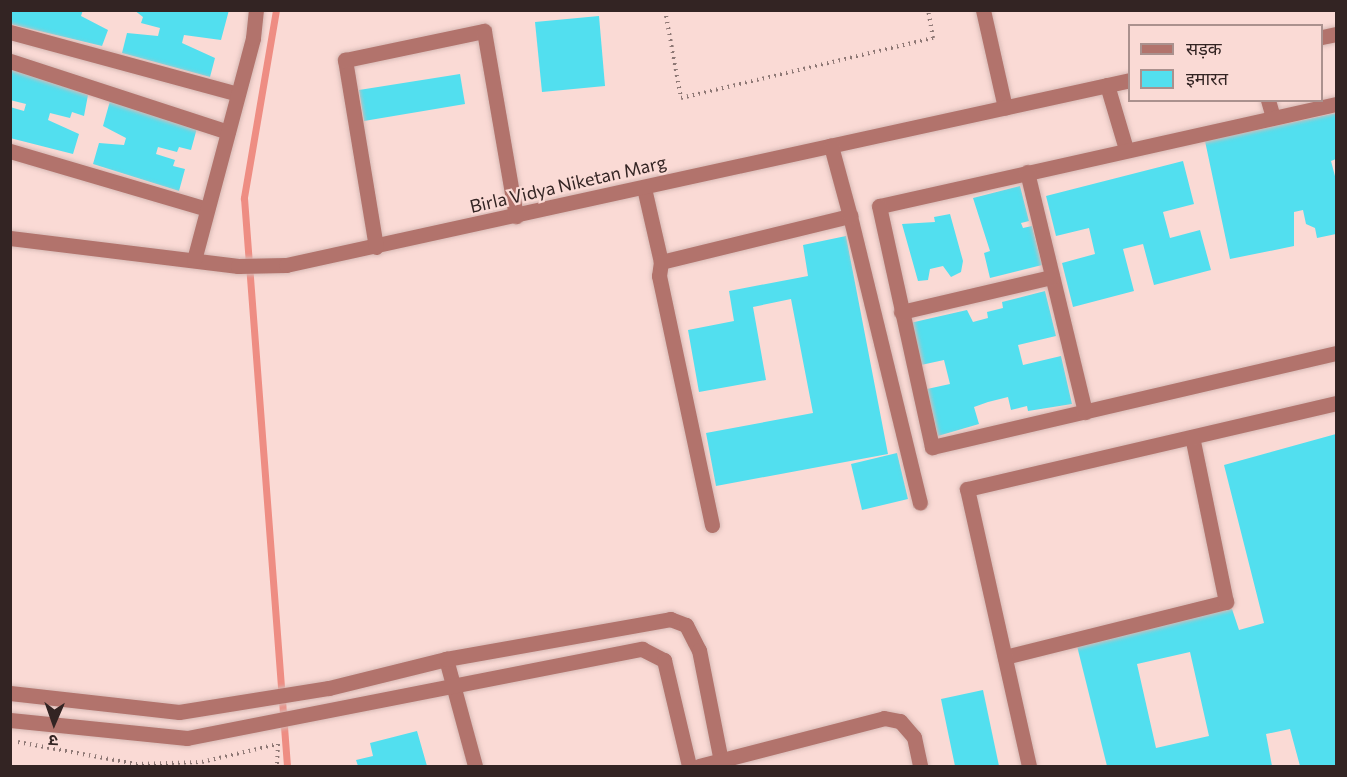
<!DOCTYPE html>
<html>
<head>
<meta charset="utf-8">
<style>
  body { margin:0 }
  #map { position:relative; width:1347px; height:777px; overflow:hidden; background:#fadad5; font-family:Commissioner,"Noto Sans Devanagari",sans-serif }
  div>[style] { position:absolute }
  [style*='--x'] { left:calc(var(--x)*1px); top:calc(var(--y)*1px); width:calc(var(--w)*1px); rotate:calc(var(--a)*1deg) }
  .stream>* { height:7px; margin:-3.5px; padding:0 3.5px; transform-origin:3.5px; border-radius:3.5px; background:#ee8d83 }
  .building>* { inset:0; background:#52dfef }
  .path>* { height:4px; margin-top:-2px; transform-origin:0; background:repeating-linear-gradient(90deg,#8e7875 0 1.5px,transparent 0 6px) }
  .roads { filter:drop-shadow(0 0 2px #d6b9b5) drop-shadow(0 0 2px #d6b9b5) }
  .minor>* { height:15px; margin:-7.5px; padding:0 7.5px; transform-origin:7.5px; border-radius:7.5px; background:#b2736c }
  span { translate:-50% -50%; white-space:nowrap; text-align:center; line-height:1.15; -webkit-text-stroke:4.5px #fadad5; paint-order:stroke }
  .street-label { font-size:18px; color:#332423 }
  .frame { position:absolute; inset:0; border:12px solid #332423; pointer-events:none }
  .legend { position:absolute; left:1128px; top:24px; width:195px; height:78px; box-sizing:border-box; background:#fadad5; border:2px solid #aa918e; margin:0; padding:8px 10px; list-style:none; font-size:18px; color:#332423 }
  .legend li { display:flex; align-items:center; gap:12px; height:30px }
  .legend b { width:30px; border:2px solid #aa918e }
  .north { position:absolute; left:24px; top:693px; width:60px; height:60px; -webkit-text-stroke:4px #fadad5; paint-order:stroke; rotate:182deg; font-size:16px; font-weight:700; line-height:24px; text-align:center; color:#332423 }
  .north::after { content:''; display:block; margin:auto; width:21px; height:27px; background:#332423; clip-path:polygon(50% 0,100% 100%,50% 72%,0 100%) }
</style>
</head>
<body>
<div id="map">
  <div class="stream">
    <div style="--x:276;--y:10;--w:191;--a:99.7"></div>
    <div style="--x:244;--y:198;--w:570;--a:85.67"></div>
  </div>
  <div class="building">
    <div style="clip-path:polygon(11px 10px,83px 10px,81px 16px,108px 30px,102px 46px,10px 24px)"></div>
    <div style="clip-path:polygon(134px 10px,229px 10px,221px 40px,184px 35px,182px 43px,215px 58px,210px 77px,122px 53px,127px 33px,158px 36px,160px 28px,141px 23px,143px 17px)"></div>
    <div style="clip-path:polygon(599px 16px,605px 86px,542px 92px,535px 22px)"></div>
    <div style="clip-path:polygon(10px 67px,88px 95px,84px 116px,72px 112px,70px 118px,50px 113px,48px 120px,79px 134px,73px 154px,10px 138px,10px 107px,24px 111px,26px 104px,10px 100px)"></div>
    <div style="clip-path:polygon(460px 74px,465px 104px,364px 121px,359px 90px)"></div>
    <div style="clip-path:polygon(110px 101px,197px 128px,191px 150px,179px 147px,177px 152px,158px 147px,156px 154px,175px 160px,173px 166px,185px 169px,179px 191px,93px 164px,99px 143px,124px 145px,126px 138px,103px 126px)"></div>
    <div style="clip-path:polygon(1336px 113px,1336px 159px,1331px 161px,1336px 180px,1336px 234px,1317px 238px,1315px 228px,1306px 224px,1303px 210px,1294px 212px,1294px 246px,1230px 259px,1205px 141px)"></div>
    <div style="clip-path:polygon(1183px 161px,1194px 204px,1163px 212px,1170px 238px,1200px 230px,1211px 270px,1154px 285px,1143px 244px,1123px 249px,1134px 291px,1073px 307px,1062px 263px,1095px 254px,1089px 228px,1056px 236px,1046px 196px)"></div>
    <div style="clip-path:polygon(1020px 186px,1029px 221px,1021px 223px,1023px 228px,1032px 226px,1042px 265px,990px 278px,984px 253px,990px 251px,973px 198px)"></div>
    <div style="clip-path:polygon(950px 214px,963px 261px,961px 272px,951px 277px,943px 266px,930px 269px,928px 280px,918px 281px,902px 224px,935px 222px,934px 217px)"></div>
    <div style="clip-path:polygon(846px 236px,888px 454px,716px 486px,706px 433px,813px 413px,791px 299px,753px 307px,766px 380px,699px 392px,688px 330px,734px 321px,729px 291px,808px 276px,803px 245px)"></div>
    <div style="clip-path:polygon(1045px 291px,1056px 336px,1018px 345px,1023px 365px,1061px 356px,1072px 404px,1028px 411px,1027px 406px,1011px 410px,1008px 397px,988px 402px,974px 407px,979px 424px,938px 436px,927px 389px,950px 384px,944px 360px,921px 365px,910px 323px,967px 310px,973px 322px,988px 318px,987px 312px,1003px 308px,1002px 302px)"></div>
    <div style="clip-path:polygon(evenodd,1336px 434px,1336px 766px,1300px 766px,1290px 729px,1266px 734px,1272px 766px,1107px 766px,1076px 642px,1232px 609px,1239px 630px,1264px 623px,1224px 465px,1336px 434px,1190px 652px,1209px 736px,1156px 748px,1137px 664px,1190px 652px)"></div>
    <div style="clip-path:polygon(897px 453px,908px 499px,862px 510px,851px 464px)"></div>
    <div style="clip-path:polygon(983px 690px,999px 766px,955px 766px,941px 699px)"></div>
    <div style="clip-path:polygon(417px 731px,427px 766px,358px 766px,356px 760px,373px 756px,370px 743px)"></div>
  </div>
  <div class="path">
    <div style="--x:665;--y:10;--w:89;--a:79.7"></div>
    <div style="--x:681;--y:98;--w:259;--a:-13.4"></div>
    <div style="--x:933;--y:38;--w:28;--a:-100"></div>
    <div style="--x:18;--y:742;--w:120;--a:10.6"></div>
    <div style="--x:136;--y:764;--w:66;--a:-1.7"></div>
    <div style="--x:202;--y:762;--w:78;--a:-13.3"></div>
    <div style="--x:278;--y:744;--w:22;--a:93"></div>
  </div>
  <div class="roads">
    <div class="minor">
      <div style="--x:983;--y:10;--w:100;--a:77.3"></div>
      <div style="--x:10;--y:32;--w:236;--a:15.2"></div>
      <div style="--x:1322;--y:37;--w:14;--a:-12"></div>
      <div style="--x:10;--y:61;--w:229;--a:18"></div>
      <div style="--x:1107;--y:85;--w:67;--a:73.5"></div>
      <div style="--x:1268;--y:100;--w:18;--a:74"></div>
      <div style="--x:1336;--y:104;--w:468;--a:167.4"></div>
      <div style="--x:879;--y:206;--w:247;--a:77.6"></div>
      <div style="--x:932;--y:447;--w:415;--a:-13.1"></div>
      <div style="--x:10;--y:151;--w:205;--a:16.4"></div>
      <div style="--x:1027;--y:172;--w:247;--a:76.4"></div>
      <div style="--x:644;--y:188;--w:76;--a:77.1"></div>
      <div style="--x:850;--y:216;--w:295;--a:76.3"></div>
      <div style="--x:10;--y:238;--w:230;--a:7"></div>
      <div style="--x:238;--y:266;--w:48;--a:-1.2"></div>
      <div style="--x:286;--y:265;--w:864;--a:-12.36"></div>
      <div style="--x:376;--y:247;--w:190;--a:-99.4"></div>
      <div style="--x:345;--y:60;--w:142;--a:-11.8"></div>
      <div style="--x:484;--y:31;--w:188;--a:80.2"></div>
      <div style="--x:194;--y:260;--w:230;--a:-75.1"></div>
      <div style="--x:253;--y:38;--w:28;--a:-84"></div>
      <div style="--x:901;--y:312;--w:155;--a:-13.1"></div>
      <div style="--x:712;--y:525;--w:255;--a:-102"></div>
      <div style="--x:659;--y:276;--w:14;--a:-82"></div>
      <div style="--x:661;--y:262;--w:195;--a:-13.7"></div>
      <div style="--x:850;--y:216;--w:73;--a:-105.2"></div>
      <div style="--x:1005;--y:657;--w:228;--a:-14"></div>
      <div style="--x:1226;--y:602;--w:168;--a:-101.6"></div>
      <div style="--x:446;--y:659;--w:111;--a:74.8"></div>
      <div style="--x:10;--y:693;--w:170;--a:6.4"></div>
      <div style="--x:179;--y:712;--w:152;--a:-9.1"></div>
      <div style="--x:329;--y:688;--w:121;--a:-13.9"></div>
      <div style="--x:446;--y:659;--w:228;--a:-10.1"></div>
      <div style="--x:670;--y:619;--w:17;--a:21"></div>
      <div style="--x:686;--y:625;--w:28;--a:63"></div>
      <div style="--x:699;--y:650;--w:118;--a:78.8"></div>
      <div style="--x:10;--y:720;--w:178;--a:5.8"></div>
      <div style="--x:187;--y:738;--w:464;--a:-11.1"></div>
      <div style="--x:642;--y:649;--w:25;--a:27"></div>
      <div style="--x:664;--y:660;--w:109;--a:76.7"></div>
      <div style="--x:699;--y:766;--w:191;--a:-14.5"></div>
      <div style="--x:884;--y:718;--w:16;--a:11"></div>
      <div style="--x:900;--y:721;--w:21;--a:49"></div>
      <div style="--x:914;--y:737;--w:30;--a:78"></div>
      <div style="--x:1029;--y:766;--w:284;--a:-102.6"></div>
      <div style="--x:967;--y:489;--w:379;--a:-13.1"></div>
    </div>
  </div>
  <div class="street-label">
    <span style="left:568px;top:184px;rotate:-13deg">Birla Vidya Niketan Marg</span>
  </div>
  <div class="frame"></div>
  <ul class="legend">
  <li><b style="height:8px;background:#b2736c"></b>सड़क</li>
  <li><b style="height:16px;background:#52dfef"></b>इमारत</li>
  </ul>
  <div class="north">उ</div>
</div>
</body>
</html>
